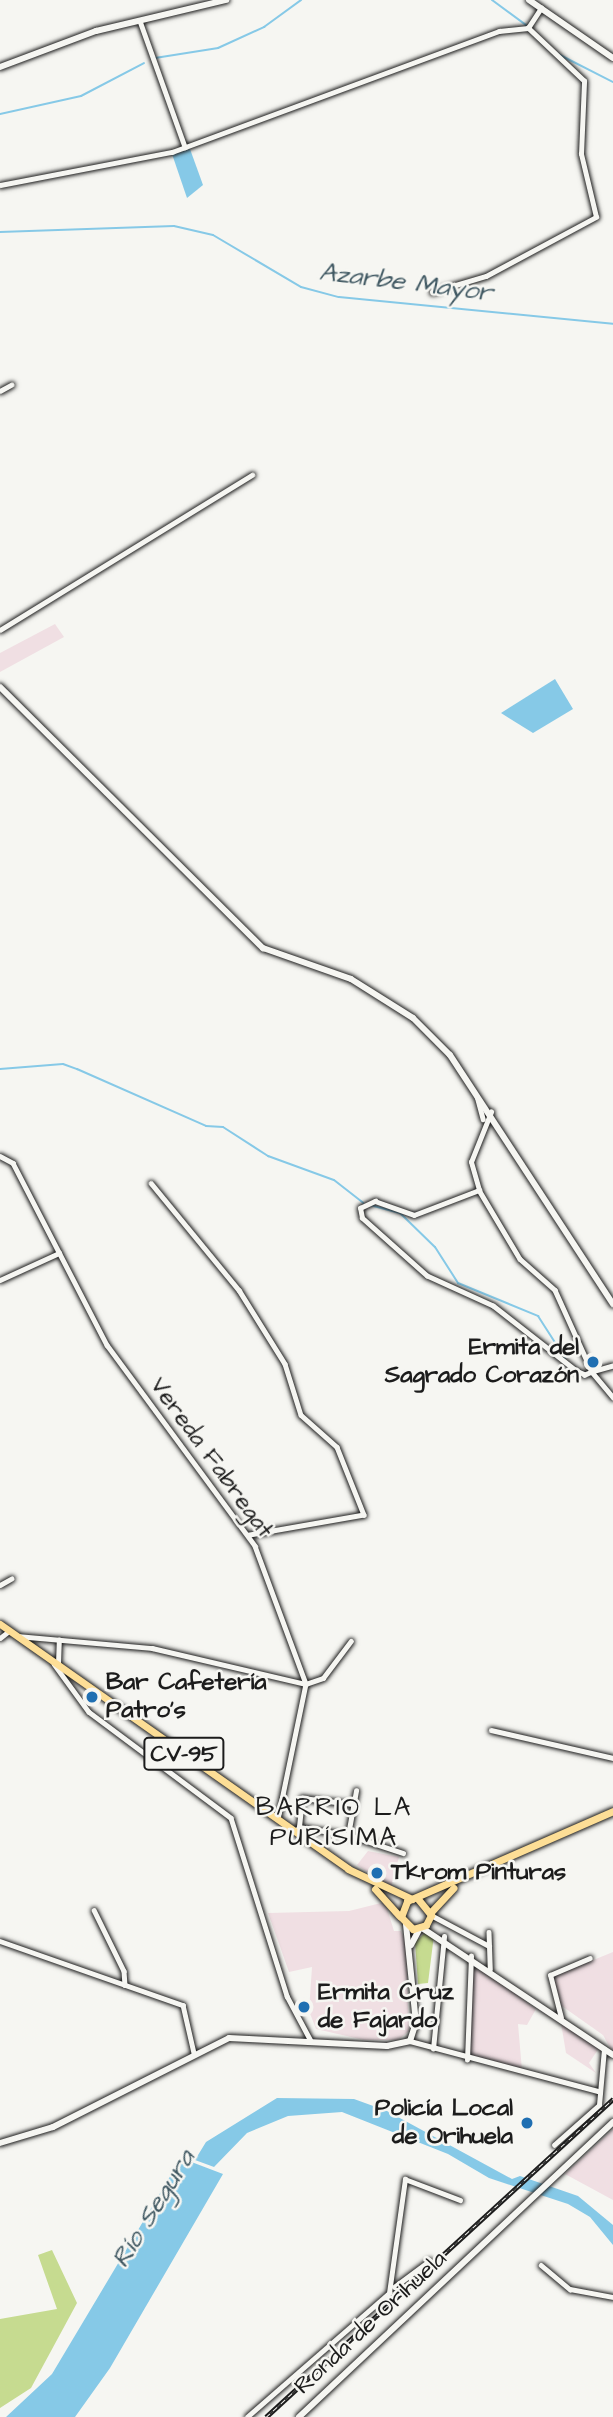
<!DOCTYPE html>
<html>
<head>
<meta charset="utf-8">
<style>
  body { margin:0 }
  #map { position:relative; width:613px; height:2417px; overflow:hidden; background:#f6f6f2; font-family:"Architects Daughter",sans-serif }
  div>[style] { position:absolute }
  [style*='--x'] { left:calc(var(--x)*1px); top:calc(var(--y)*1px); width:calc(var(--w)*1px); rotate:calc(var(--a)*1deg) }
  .built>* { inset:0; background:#f0dfe3 }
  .green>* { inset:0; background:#c6db90 }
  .water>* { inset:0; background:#86c9e7 }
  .stream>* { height:2px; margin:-1px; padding:0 1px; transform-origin:1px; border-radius:1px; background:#86c9e7 }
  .roads { filter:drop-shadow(0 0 2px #1c1c1c) drop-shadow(0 0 2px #1c1c1c) }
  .street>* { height:4.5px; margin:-2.25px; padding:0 2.25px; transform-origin:2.25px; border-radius:2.25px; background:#f6f6f2 }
  .secondary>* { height:6px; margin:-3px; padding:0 3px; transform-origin:3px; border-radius:3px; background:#f6f6f2 }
  .primary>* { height:7px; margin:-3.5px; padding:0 3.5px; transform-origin:3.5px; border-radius:3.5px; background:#fdde96 }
  .rail>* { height:4.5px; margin-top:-2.25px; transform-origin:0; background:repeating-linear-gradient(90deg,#f6f6f2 0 5px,#1c1c1c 0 10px); box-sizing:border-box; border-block:2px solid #1c1c1c }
  .dots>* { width:19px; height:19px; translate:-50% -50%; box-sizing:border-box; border:4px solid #f6f6f2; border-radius:50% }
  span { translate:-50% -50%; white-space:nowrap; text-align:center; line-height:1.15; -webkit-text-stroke:5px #f6f6f2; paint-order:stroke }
  .shield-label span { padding:2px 5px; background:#f6f6f2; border:2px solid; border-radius:5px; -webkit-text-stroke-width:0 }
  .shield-label { font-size:23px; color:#1c1c1c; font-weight:700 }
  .poi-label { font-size:24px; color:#1c1c1c; font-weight:700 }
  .right { translate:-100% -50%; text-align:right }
  .left { translate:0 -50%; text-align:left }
  .street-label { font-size:24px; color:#1c1c1c }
  .water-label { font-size:26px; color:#415963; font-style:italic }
  .neighbourhood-label { font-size:26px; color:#1c1c1c; letter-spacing:2px }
</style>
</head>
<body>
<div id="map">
  <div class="built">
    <div style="clip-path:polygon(55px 624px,64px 637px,0 672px,0 653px)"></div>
    <div style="clip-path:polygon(368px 1851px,399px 1857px,391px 1888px,357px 1865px)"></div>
    <div style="clip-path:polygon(385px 1902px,394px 1931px,401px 1931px,406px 1943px,409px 2031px,398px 2040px,364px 2040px,316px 2029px,309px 2011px,312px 1967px,289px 1972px,268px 1913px,349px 1911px)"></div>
    <div style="clip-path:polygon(613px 1952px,613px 2053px,603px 2035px,559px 2004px,552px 1977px)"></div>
    <div style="clip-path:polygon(473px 1963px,536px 2009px,527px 2025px,518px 2024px,522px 2070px,469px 2057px)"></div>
    <div style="clip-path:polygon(561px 2023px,599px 2048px,589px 2063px,596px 2073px,566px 2053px)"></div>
    <div style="clip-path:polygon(613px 2129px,613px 2200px,565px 2174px)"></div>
  </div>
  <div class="green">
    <div style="clip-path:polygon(426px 1932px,434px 1935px,428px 1983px,418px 1984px,415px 1942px)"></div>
    <div style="clip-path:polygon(52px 2250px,77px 2303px,31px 2388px,0 2408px,0 2319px,57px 2309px,38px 2255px)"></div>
  </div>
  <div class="water">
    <div style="clip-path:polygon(190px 149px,203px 185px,187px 198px,172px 154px)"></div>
    <div style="clip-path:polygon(555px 679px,573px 709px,533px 733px,501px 713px)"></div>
    <div style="clip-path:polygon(277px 2098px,354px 2099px,387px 2111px,512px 2179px,520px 2176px,578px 2196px,613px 2225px,613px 2245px,590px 2217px,568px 2204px,489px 2178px,448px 2154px,342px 2112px,288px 2116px,247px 2133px,214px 2167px,195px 2160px,206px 2142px)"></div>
    <div style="clip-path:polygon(181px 2158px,223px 2174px,110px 2368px,75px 2417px,6px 2417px,52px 2374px)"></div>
  </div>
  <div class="stream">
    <div style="--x:492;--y:0;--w:42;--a:36.3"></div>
    <div style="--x:558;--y:54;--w:62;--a:27"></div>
    <div style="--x:155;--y:58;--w:64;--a:-9"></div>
    <div style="--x:218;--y:48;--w:51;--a:-24.5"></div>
    <div style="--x:264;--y:27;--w:46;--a:-36.1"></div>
    <div style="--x:0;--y:114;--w:83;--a:-12.5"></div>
    <div style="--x:81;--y:96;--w:71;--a:-27.6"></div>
    <div style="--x:0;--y:232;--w:174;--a:-2"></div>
    <div style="--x:174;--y:226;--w:40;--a:13"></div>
    <div style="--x:213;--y:235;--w:102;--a:30.6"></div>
    <div style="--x:301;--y:287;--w:39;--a:15"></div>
    <div style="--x:339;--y:297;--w:275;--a:5.6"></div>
    <div style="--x:0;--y:1069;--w:63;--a:-4.5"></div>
    <div style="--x:63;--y:1064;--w:15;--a:20"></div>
    <div style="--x:77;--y:1069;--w:141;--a:23.8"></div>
    <div style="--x:206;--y:1126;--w:17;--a:3"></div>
    <div style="--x:223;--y:1127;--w:54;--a:32.8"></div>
    <div style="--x:268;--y:1156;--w:70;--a:20"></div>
    <div style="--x:334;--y:1180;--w:37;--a:38"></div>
    <div style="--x:370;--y:1205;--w:31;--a:15"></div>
    <div style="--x:400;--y:1213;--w:49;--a:44.2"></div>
    <div style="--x:435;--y:1247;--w:43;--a:57.4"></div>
    <div style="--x:458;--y:1283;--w:87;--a:22.4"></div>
    <div style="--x:538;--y:1316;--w:50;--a:57.3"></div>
  </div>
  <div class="roads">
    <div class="street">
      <div style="--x:140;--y:21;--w:134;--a:70.3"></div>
      <div style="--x:0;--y:185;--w:175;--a:-10.9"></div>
      <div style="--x:172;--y:152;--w:349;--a:-20.3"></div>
      <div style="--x:499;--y:31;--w:29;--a:-6"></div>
      <div style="--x:432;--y:292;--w:56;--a:-16.5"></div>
      <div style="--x:486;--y:276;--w:125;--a:-28.2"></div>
      <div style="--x:596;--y:217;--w:65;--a:-103.4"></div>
      <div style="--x:581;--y:154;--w:73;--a:-87.6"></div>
      <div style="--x:584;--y:81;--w:77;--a:-136.6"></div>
      <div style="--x:528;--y:28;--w:24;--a:-57"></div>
      <div style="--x:0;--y:391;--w:13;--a:-29"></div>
      <div style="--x:0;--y:630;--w:296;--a:-31.6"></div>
      <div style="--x:477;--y:1096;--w:24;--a:75"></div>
      <div style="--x:0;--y:1156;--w:15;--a:28"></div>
      <div style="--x:13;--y:1163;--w:205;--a:62.7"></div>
      <div style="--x:107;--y:1345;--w:250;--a:53.6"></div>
      <div style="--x:255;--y:1546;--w:147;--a:69.7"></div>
      <div style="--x:306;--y:1684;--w:138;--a:101.7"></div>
      <div style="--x:151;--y:1183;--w:139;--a:50.6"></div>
      <div style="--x:239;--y:1290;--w:87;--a:58.1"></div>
      <div style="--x:285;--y:1364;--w:53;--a:72.6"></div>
      <div style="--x:301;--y:1415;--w:48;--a:41.6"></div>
      <div style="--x:337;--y:1447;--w:73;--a:68.3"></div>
      <div style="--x:364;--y:1515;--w:117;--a:170.1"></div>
      <div style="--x:479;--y:1190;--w:29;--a:-106"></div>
      <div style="--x:471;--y:1162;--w:54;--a:-68.2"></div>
      <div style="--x:0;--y:1280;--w:65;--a:-24.6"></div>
      <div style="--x:613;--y:1366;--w:22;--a:164"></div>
      <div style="--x:592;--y:1372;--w:8;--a:157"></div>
      <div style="--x:585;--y:1375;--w:10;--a:-156"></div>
      <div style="--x:576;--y:1371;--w:105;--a:-141.9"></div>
      <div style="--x:493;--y:1306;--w:72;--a:-155.6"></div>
      <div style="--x:427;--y:1276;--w:87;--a:-138.3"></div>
      <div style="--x:362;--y:1218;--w:10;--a:-101"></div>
      <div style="--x:360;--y:1208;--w:17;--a:-25"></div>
      <div style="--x:375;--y:1201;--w:41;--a:19.7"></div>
      <div style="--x:414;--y:1215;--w:70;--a:-21"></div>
      <div style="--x:479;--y:1190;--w:80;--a:59.3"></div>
      <div style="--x:520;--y:1259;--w:47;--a:41.5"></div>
      <div style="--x:555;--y:1290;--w:90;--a:65.7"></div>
      <div style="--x:592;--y:1372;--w:33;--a:50"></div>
      <div style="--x:0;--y:1585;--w:13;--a:-29"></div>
      <div style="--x:17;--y:1636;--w:136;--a:5.1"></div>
      <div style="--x:152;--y:1648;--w:158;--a:13.2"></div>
      <div style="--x:306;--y:1684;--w:18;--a:-19"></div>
      <div style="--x:323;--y:1678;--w:46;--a:-52.9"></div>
      <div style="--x:0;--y:1638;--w:11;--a:-38"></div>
      <div style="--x:54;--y:1664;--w:59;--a:53.9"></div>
      <div style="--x:89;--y:1712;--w:177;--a:36.7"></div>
      <div style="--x:231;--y:1818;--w:187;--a:72.5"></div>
      <div style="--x:287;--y:1996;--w:51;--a:61.9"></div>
      <div style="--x:58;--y:1664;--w:24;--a:-88"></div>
      <div style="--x:491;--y:1730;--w:125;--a:12.9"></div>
      <div style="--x:299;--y:1827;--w:29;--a:-84"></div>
      <div style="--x:302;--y:1798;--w:51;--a:6.7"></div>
      <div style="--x:296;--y:1832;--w:6;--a:-59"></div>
      <div style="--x:299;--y:1827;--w:50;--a:9.3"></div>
      <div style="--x:348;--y:1835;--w:58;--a:18.1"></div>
      <div style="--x:348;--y:1835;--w:45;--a:-79.7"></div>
      <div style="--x:94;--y:1910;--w:68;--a:63.8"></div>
      <div style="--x:124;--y:1971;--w:14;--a:86"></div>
      <div style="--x:431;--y:1915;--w:66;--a:28.1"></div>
      <div style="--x:489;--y:1932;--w:37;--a:88"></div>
      <div style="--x:0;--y:1941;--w:194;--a:19.3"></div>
      <div style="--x:183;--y:2005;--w:49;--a:77.1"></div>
      <div style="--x:561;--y:2018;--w:44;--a:-104.3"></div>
      <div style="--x:550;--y:1975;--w:43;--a:-23"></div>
      <div style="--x:410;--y:2041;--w:195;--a:14.9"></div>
      <div style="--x:433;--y:2049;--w:113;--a:-84.4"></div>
      <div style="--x:467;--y:2060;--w:104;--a:-87.8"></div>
      <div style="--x:554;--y:2145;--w:60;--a:-41.6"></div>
      <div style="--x:599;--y:2105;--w:56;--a:-84.9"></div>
      <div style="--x:541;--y:2265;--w:38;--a:40"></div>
      <div style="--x:570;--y:2289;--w:44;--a:10.5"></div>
      <div style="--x:394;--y:2287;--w:44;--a:-36.6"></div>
      <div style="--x:247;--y:2417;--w:189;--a:-41.1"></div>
      <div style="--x:389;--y:2293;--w:115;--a:-82"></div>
      <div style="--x:405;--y:2179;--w:59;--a:20.9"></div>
    </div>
    <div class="secondary">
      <div style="--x:529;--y:0;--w:102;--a:34.6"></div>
      <div style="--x:0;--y:67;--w:103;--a:-20.6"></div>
      <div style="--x:96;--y:31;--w:134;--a:-13.4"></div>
      <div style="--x:0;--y:687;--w:371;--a:44.8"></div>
      <div style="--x:263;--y:948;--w:93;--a:19.4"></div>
      <div style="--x:351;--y:979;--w:73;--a:32.2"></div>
      <div style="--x:413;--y:1018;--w:52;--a:45"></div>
      <div style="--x:450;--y:1055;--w:298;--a:56.8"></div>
      <div style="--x:422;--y:1928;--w:229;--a:33.6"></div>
      <div style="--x:411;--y:1945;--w:19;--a:-62"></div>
      <div style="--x:0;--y:2143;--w:55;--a:-16.8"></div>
      <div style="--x:53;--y:2127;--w:197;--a:-26.8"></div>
      <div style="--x:229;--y:2038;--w:158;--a:2.9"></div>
      <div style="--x:387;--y:2046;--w:24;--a:-12"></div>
      <div style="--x:410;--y:2041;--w:19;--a:-72"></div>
      <div style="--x:416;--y:2023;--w:99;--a:-95.8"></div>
      <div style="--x:299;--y:2417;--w:431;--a:-43.2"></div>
    </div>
    <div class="primary">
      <div style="--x:0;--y:1624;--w:426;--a:35.1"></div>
      <div style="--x:348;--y:1869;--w:71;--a:25.1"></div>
      <div style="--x:375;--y:1889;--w:36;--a:48"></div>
      <div style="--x:418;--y:1899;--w:21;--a:51"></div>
      <div style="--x:431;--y:1915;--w:11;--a:117"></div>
      <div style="--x:426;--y:1925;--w:14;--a:163"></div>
      <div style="--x:413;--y:1929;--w:17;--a:-135"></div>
      <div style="--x:401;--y:1917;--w:17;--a:-69"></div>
      <div style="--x:407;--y:1901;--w:225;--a:-23.6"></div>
      <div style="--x:431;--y:1912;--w:33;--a:-47"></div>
    </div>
  </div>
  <div class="rail">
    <div style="--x:266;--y:2417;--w:471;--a:-42.5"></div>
  </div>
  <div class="dots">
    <div style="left:593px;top:1362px;background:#1f6fb2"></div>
    <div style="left:92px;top:1697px;background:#1f6fb2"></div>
    <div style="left:377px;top:1873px;background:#1f6fb2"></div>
    <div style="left:304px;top:2007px;background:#1f6fb2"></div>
    <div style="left:527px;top:2123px;background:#1f6fb2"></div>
  </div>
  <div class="shield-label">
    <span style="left:184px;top:1754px">CV-95</span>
  </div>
  <div class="poi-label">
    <span class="right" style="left:579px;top:1362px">Ermita del<br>Sagrado Corazón</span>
    <span class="left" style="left:106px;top:1697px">Bar Cafetería<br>Patro's</span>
    <span class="left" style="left:391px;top:1873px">Tkrom Pinturas</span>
    <span class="left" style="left:318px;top:2007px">Ermita Cruz<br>de Fajardo</span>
    <span class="right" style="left:513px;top:2123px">Policía Local<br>de Orihuela</span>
  </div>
  <div class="street-label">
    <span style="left:211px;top:1458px;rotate:54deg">Vereda Fabregat</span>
    <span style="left:371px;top:2323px;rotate:-43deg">Ronda de Orihuela</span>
  </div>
  <div class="water-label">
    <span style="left:406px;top:283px;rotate:7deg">Azarbe Mayor</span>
    <span style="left:154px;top:2209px;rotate:-58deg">Río Segura</span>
  </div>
  <div class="neighbourhood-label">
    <span style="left:334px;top:1823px">BARRIO LA<br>PURÍSIMA</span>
  </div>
</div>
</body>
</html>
